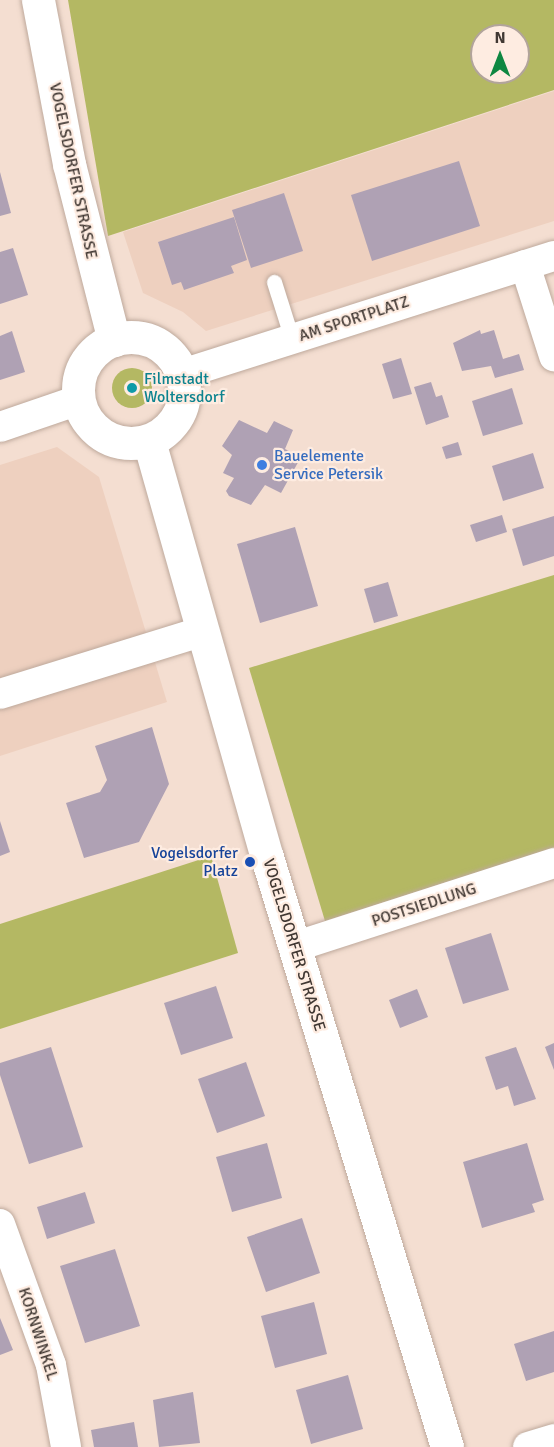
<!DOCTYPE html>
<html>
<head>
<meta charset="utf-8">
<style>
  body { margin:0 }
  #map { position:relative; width:554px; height:1447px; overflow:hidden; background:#f4ded1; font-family:Signika,sans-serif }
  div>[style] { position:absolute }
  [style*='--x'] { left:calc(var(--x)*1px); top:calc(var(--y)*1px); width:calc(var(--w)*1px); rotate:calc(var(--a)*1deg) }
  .built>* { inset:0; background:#eed0bf }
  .green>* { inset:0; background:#b4b863 }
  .round { border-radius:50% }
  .building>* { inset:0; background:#afa1b4 }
  .roads { filter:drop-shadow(0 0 2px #bea99c) drop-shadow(0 0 2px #bea99c) }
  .lane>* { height:15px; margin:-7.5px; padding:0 7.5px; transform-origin:7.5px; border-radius:7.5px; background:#fff }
  .street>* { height:30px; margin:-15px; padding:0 15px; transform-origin:15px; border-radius:15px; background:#fff }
  .secondary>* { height:33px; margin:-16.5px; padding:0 16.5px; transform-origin:16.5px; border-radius:16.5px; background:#fff }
  .secondary>.ring { margin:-16.5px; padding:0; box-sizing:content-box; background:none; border:33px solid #fff; border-radius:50% }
  .dots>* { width:16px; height:16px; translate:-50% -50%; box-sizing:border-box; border:3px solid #feece1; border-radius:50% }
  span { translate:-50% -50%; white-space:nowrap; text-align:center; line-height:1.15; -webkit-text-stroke:4.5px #feece1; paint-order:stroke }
  .street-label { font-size:16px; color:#413833 }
  .culture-label { font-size:16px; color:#0d838f }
  .left { translate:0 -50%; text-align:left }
  .shop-label { font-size:16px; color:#366cbe }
  .transit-label { font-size:16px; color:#164399 }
  .right { translate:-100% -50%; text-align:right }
  .north { position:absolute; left:470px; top:24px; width:60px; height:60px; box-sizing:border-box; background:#feece1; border:2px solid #b2a49b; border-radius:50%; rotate:0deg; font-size:16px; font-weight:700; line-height:24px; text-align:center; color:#413833 }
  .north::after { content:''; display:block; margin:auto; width:21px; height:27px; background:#0e8741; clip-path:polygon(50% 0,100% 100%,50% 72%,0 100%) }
</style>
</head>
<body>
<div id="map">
  <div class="built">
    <div style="clip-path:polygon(554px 91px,554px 221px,206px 331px,183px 312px,143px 293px,123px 232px)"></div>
    <div style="clip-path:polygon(57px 447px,99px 477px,167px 702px,0 756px,0 465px)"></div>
  </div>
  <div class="green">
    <div style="clip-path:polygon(evenodd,68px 0,554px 0,554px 90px,108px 236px,68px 0,482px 36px,518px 36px,518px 72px,482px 72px,482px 36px)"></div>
    <div class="round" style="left:112px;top:368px;width:40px;height:40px"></div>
    <div style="clip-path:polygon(554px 575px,554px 848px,325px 921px,249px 668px)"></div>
    <div style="clip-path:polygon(211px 856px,238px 953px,0 1029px,0 924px)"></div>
  </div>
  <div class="building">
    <div style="clip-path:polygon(459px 161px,480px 226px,372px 261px,351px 195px)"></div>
    <div style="clip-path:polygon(0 172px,11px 213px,0 216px)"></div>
    <div style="clip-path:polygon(284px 193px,303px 251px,251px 268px,232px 210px)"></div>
    <div style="clip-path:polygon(234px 217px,247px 260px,231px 266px,234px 273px,184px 290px,181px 282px,172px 285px,158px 242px)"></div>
    <div style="clip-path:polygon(13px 248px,28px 295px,0 304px,0 252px)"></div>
    <div style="clip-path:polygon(480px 330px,481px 334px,494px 330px,503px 359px,519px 354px,524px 370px,495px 378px,491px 366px,462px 371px,453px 343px)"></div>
    <div style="clip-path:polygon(12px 331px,25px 372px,0 380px,0 336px)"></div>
    <div style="clip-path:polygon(401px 358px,412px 394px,393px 399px,382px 364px)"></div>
    <div style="clip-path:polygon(431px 382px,436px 397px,442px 395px,449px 417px,426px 425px,414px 387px)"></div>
    <div style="clip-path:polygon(512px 388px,523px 424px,483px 436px,472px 401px)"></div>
    <div style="clip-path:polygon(239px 420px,267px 433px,274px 421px,293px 430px,285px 449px,301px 457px,281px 493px,265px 485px,251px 505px,229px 496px,226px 491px,234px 478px,223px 473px,232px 455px,222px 446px)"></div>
    <div style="clip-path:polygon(458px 442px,462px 455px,446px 459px,442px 447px)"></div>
    <div style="clip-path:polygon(533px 453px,544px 488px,503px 501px,492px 466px)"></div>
    <div style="clip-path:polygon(502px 515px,507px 532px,476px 542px,470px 525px)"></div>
    <div style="clip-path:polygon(554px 516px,554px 556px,523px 566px,512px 529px)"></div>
    <div style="clip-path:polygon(295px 527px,318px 606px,260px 623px,237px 544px)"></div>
    <div style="clip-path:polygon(388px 582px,398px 616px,374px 623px,364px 589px)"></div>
    <div style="clip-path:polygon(152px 727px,169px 784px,139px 842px,84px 858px,66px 803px,100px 792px,107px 780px,95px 746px)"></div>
    <div style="clip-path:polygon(0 821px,10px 852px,0 856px)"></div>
    <div style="clip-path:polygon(491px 933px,509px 990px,463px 1004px,445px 948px)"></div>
    <div style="clip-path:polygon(216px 986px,233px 1038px,181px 1055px,164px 1003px)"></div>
    <div style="clip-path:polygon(417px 989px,428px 1017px,400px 1028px,389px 1000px)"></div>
    <div style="clip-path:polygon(554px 1043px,554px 1070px,545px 1047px)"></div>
    <div style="clip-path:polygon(51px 1047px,83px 1147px,29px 1164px,0 1075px,0 1063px)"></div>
    <div style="clip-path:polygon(516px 1047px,536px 1099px,514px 1106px,508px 1086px,496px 1090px,485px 1057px)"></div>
    <div style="clip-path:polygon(246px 1062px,265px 1116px,217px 1133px,198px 1079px)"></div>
    <div style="clip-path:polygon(267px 1143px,282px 1198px,232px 1212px,216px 1157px)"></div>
    <div style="clip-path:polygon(527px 1143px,544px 1200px,532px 1204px,535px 1212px,482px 1228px,463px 1162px)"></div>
    <div style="clip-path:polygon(85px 1192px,95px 1223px,47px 1239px,37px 1207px)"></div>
    <div style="clip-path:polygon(302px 1218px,320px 1273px,266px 1292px,247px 1237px)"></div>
    <div style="clip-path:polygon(115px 1249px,140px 1326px,85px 1343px,60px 1266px)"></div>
    <div style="clip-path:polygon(314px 1302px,327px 1354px,275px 1368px,261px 1316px)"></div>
    <div style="clip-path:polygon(0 1318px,13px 1350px,0 1355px)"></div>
    <div style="clip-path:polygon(554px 1331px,554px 1372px,526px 1381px,514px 1344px)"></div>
    <div style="clip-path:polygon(348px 1375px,363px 1429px,311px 1444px,296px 1390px)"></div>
    <div style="clip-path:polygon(193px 1392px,200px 1443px,159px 1447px,153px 1400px)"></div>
    <div style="clip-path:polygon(134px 1422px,138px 1447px,94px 1447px,91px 1430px)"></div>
  </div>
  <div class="roads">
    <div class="lane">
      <div style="--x:274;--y:282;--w:60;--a:72.5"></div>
    </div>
    <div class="street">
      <div style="--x:525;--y:265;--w:96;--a:72.3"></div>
      <div style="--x:182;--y:374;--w:390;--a:-17.6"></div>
      <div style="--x:0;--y:427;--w:83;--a:-18.9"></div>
      <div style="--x:0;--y:694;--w:213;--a:-17.2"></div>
      <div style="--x:294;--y:947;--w:273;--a:-17.9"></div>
      <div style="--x:0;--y:1224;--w:150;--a:70.1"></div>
      <div style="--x:51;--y:1365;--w:83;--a:79.6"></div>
      <div style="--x:528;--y:1447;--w:27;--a:-17"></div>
    </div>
    <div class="secondary">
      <div style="--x:38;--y:0;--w:167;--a:79.3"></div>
      <div style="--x:69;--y:164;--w:182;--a:75.7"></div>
      <div class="ring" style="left:78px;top:337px;width:73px;height:73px"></div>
      <div style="--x:149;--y:441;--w:432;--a:74.2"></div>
      <div style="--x:267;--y:857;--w:617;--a:73.03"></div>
    </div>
  </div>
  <div class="dots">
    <div style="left:132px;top:388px;background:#0f9aa8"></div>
    <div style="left:262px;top:465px;background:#3f7fe0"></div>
    <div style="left:250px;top:862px;background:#1a4fb4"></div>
  </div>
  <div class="street-label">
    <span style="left:73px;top:171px;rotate:78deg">VOGELSDORFER STRASSE</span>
    <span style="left:354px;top:319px;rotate:-18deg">AM SPORTPLATZ</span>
    <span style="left:424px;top:905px;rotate:-18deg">POSTSIEDLUNG</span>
    <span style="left:294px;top:945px;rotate:73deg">VOGELSDORFER STRASSE</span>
    <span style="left:38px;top:1334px;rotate:72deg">KORNWINKEL</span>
  </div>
  <div class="culture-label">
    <span class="left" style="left:144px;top:388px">Filmstadt<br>Woltersdorf</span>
  </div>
  <div class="shop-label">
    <span class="left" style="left:274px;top:465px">Bauelemente<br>Service Petersik</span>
  </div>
  <div class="transit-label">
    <span class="right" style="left:238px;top:862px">Vogelsdorfer<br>Platz</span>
  </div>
  <div class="north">N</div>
</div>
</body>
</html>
